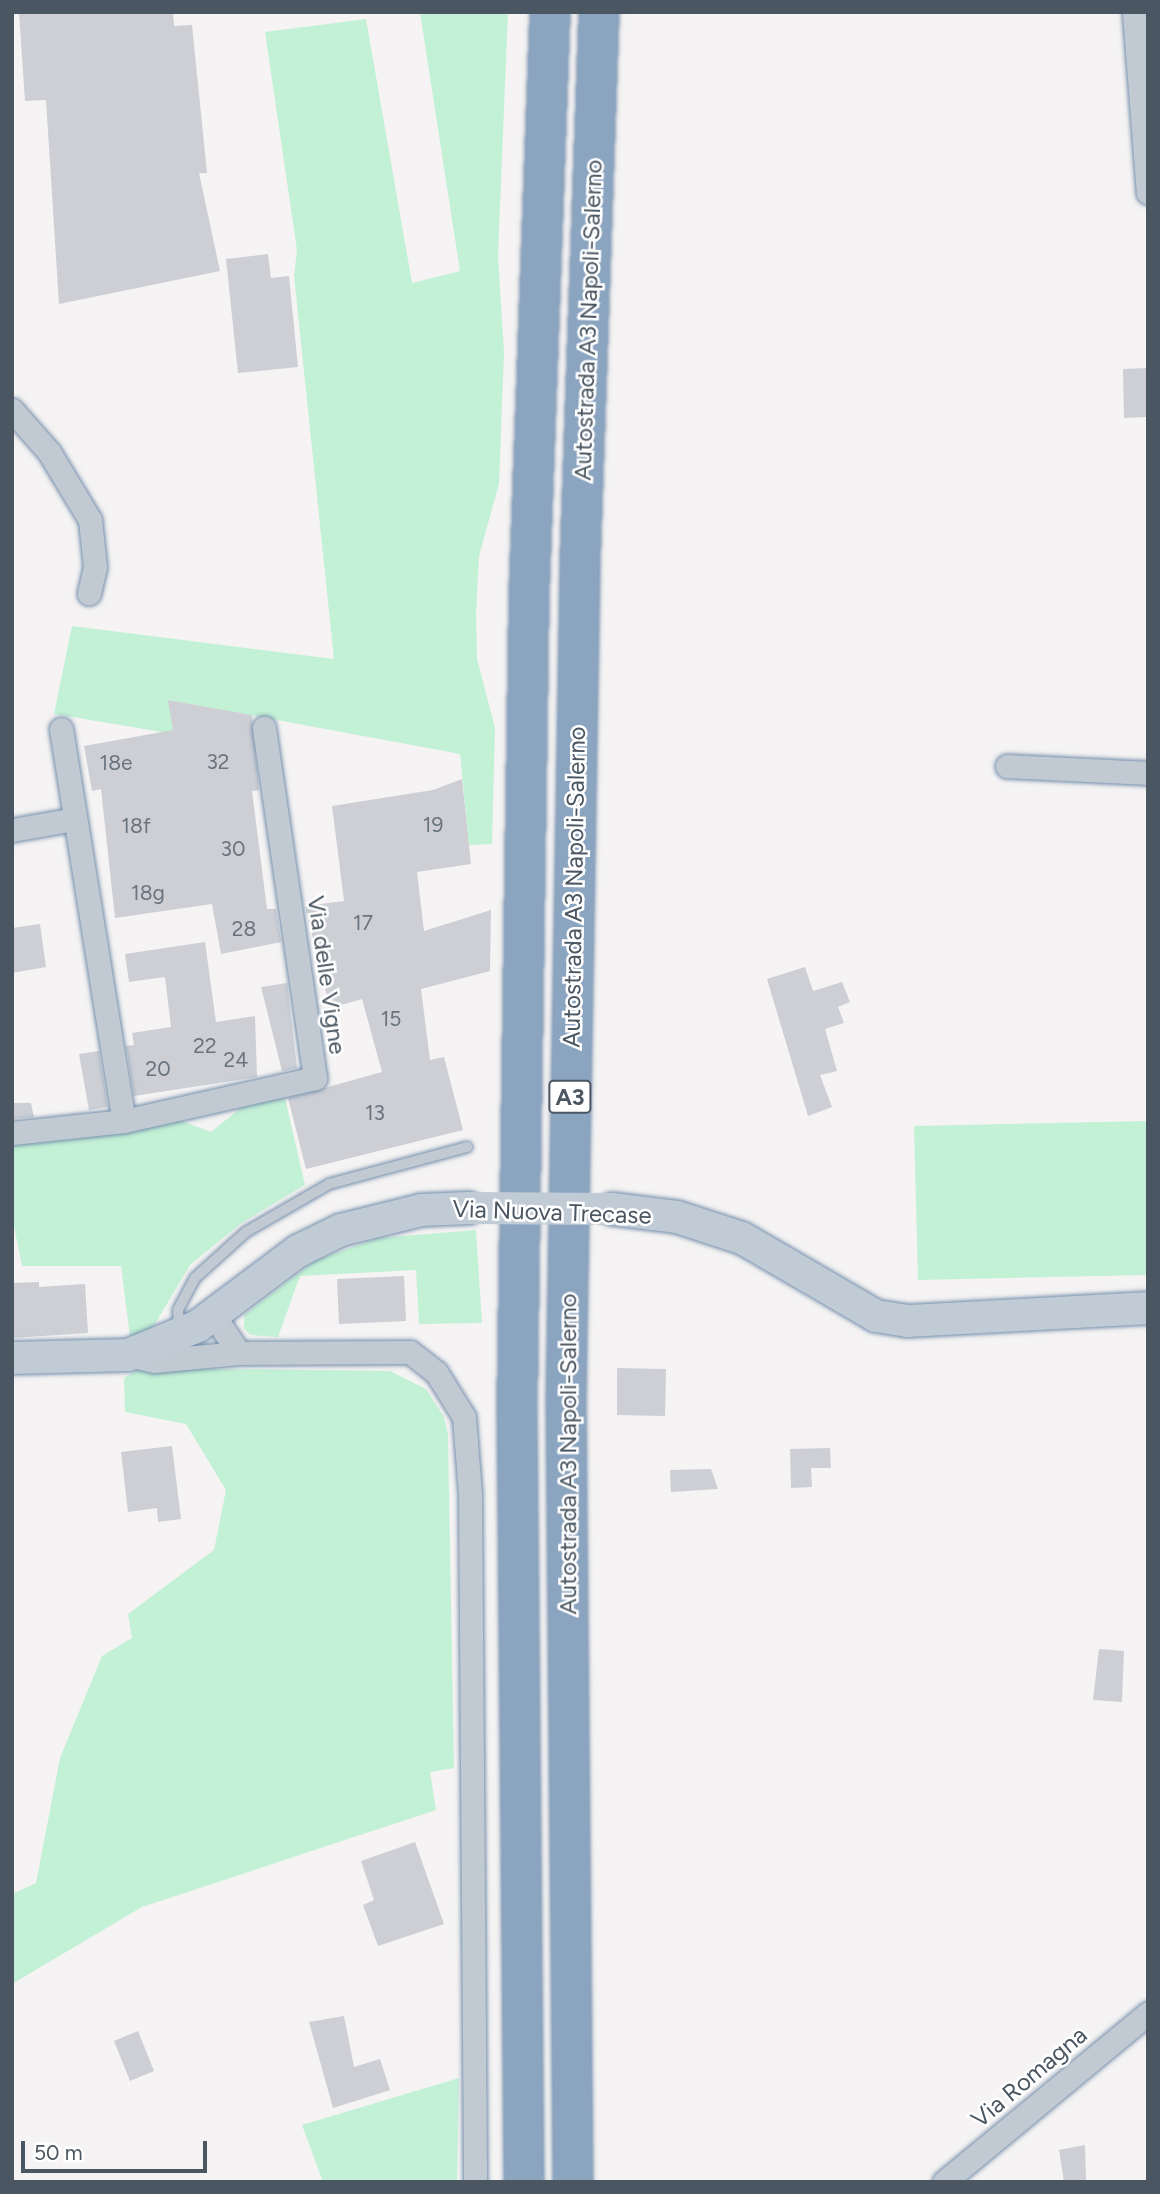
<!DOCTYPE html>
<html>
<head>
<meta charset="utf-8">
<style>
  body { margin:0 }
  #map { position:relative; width:1160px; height:2194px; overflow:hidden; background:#f5f3f3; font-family:Figtree,sans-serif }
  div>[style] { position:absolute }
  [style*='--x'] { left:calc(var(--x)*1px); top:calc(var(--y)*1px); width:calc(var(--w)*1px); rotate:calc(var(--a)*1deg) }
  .green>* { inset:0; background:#c3f1d5 }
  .building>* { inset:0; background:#cdcfd5 }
  .roads { filter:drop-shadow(0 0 2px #7690ad) drop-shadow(0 0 2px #7690ad) }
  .lane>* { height:10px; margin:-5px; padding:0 5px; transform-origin:5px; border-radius:5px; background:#c1cad2 }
  .street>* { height:23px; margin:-11.5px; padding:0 11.5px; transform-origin:11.5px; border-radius:11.5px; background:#c1cad2 }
  .secondary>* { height:32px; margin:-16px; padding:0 16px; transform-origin:16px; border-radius:16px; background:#c1cbd6 }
  .highway>* { height:38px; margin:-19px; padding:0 19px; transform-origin:19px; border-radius:19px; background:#8ba5c1 }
  .secondary-bridge>* { height:32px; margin:-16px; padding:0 16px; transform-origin:16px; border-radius:16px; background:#c1cbd6 }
  span { translate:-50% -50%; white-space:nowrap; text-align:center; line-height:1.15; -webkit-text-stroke:5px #fff; paint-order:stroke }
  .number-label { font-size:21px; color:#6b747e }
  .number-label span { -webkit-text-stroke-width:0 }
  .shield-label span { padding:2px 5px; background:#fff; border:2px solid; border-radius:5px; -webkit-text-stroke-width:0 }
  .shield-label { font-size:23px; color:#4a5661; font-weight:700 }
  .street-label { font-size:24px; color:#4a5661 }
  .frame { position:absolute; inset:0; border:14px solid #4a5661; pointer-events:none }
  .scale { position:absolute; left:21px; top:2141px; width:186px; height:32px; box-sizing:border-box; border:4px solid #4a5661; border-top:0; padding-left:9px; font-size:21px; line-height:24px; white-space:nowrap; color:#4a5661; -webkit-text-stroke:5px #fff; paint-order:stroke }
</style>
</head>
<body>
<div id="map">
  <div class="green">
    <div style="clip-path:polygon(420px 12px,508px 12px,498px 256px,504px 352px,499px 484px,479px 556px,476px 614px,477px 659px,495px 728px,492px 844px,469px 845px,460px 754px,169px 700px,174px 734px,54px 714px,72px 626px,334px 659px,294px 276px,297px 250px,265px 32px,366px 19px,412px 283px,460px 271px)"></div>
    <div style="clip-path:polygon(284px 1094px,305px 1185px,240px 1224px,190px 1265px,152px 1329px,130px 1337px,121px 1266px,22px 1266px,12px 1216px,12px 1146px,179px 1120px,211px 1132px,243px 1106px)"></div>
    <div style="clip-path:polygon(1148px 1121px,1148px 1275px,918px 1280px,914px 1126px)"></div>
    <div style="clip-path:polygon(476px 1230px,482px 1323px,419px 1324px,416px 1270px,300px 1276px,278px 1337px,251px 1335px,244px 1329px,244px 1315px,316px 1260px,378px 1238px)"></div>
    <div style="clip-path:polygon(140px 1368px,390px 1371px,426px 1389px,444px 1417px,448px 1435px,454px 1768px,430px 1772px,436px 1810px,142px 1907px,12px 1984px,12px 1894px,36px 1883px,60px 1758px,102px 1656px,132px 1638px,128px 1614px,214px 1550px,226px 1490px,186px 1424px,125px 1412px,124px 1378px)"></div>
    <div style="clip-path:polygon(459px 2078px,457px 2182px,323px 2182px,302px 2125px)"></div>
  </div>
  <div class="building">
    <div style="clip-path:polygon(19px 12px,173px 12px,174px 26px,192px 25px,207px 173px,199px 173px,220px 271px,59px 304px,46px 100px,25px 101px)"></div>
    <div style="clip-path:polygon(268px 254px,271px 278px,289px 276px,298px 367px,238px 373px,226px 259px)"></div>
    <div style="clip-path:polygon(1148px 368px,1148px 417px,1124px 418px,1123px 369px)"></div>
    <div style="clip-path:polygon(168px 700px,252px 715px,259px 790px,252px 791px,267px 909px,276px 909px,281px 942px,221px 954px,212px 904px,115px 918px,101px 789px,92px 791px,84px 746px,173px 730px)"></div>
    <div style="clip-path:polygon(462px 779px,471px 864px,417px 872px,424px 931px,491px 910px,490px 971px,421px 989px,430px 1060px,444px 1057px,463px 1130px,306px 1169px,288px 1098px,382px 1072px,362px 999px,330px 1008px,305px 906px,344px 901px,332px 806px,433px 790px)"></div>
    <div style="clip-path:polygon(40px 924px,46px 967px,12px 973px,12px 928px)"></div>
    <div style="clip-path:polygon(205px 942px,216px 1022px,255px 1016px,257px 1077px,134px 1096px,126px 1046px,134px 1045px,132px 1033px,171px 1027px,165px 977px,129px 982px,125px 954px)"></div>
    <div style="clip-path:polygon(805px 967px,813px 991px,842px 982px,850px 1002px,838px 1007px,844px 1023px,825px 1029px,837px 1071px,820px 1075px,832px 1107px,808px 1116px,767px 979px)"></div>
    <div style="clip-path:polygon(287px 983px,297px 1068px,282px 1071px,261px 987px)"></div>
    <div style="clip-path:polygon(99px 1051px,108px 1107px,89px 1110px,79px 1054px)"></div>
    <div style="clip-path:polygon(12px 1103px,31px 1103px,34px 1117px,12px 1119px)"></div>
    <div style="clip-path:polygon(404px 1276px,406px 1321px,339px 1324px,337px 1279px)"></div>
    <div style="clip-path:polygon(39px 1282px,39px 1287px,85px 1284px,88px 1333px,12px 1338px,12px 1283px)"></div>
    <div style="clip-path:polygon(617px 1368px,666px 1369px,665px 1416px,617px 1415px)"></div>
    <div style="clip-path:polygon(172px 1446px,181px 1519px,158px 1522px,157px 1508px,128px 1512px,121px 1452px)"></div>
    <div style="clip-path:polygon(830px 1448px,831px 1468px,811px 1468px,812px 1487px,791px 1488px,790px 1449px)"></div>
    <div style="clip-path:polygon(711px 1469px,718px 1489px,671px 1492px,670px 1470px)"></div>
    <div style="clip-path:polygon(1099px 1649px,1124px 1651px,1122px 1702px,1093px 1700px)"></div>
    <div style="clip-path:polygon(415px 1842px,444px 1924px,378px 1946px,363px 1905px,374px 1900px,361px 1861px)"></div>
    <div style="clip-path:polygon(344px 2016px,354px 2067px,380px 2059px,390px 2090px,333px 2108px,309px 2022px)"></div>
    <div style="clip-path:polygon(138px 2031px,154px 2071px,130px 2081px,114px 2041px)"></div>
    <div style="clip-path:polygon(1085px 2145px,1086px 2182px,1064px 2182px,1059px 2150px)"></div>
  </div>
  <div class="roads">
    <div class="lane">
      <div style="--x:179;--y:1329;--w:19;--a:-93"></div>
      <div style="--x:178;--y:1310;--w:36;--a:-62"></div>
      <div style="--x:195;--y:1278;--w:69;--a:-42"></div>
      <div style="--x:246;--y:1232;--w:96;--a:-30"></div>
      <div style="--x:329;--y:1184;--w:143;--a:-15"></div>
    </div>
    <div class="street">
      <div style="--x:1134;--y:12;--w:181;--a:85.6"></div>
      <div style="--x:12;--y:410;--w:56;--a:48.6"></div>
      <div style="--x:49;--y:452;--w:79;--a:58.9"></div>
      <div style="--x:90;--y:520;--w:47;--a:83.9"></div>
      <div style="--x:95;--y:567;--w:27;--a:103"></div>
      <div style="--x:61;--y:729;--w:397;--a:80.9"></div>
      <div style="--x:1007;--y:766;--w:141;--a:2.8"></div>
      <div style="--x:12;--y:830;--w:64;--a:-9.9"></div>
      <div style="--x:12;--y:1133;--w:113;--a:-6.1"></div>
      <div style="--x:124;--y:1121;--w:196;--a:-12.7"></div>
      <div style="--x:315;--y:1078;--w:354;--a:-98.3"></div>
      <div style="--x:212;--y:1313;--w:48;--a:56"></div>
      <div style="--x:128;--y:1355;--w:27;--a:13"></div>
      <div style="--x:154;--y:1361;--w:85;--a:-5.4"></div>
      <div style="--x:239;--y:1353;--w:171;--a:-0.3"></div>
      <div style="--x:410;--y:1352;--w:33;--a:38"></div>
      <div style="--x:436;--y:1372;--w:53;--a:58.1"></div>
      <div style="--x:464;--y:1417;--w:76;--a:85.5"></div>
      <div style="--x:470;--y:1493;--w:689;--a:89.58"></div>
      <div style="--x:944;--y:2182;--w:265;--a:-39.6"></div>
    </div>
    <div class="secondary">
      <div style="--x:612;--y:1209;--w:65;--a:7"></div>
      <div style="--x:677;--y:1217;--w:68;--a:17.9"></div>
      <div style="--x:742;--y:1238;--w:155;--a:30.2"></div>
      <div style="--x:876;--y:1316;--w:32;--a:9"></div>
      <div style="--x:908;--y:1321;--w:240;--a:-3.1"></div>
      <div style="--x:12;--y:1358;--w:116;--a:-1.5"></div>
      <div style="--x:128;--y:1355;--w:76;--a:-22.5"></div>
      <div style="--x:198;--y:1326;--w:125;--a:-36.9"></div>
      <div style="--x:298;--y:1251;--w:48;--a:-26"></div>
      <div style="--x:341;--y:1230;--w:82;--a:-14"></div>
      <div style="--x:421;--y:1210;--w:48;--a:-2.4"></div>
    </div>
    <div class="highway">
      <div style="--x:524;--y:2182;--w:770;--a:-90.52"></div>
      <div style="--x:517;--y:1412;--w:816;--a:-89.16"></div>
      <div style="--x:529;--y:596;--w:584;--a:-87.94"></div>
      <div style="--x:573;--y:2182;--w:781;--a:-90.51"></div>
      <div style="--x:566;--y:1401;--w:839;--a:-89.04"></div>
      <div style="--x:580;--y:562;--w:550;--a:-88.02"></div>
    </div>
  </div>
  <div class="secondary-bridge">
    <div style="--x:469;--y:1208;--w:143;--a:0.4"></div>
  </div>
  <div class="number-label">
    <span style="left:218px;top:762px">32</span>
    <span style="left:116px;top:763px">18e</span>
    <span style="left:433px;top:825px">19</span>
    <span style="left:136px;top:826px">18f</span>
    <span style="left:233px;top:849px">30</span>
    <span style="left:148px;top:893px">18g</span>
    <span style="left:363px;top:923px">17</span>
    <span style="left:244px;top:929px">28</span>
    <span style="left:391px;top:1019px">15</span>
    <span style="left:205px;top:1046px">22</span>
    <span style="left:236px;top:1060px">24</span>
    <span style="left:158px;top:1069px">20</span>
    <span style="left:375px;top:1113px">13</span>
  </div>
  <div class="shield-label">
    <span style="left:570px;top:1097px">A3</span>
  </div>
  <div class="street-label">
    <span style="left:588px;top:320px;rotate:-88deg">Autostrada A3 Napoli-Salerno</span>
    <span style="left:574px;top:887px;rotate:-89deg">Autostrada A3 Napoli-Salerno</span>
    <span style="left:327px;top:975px;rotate:82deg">Via delle Vigne</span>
    <span style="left:552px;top:1212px;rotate:2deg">Via Nuova Trecase</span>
    <span style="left:568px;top:1454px;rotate:-90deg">Autostrada A3 Napoli-Salerno</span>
    <span style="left:1029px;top:2077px;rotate:-40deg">Via Romagna</span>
  </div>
  <div class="frame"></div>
  <div class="scale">50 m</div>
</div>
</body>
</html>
